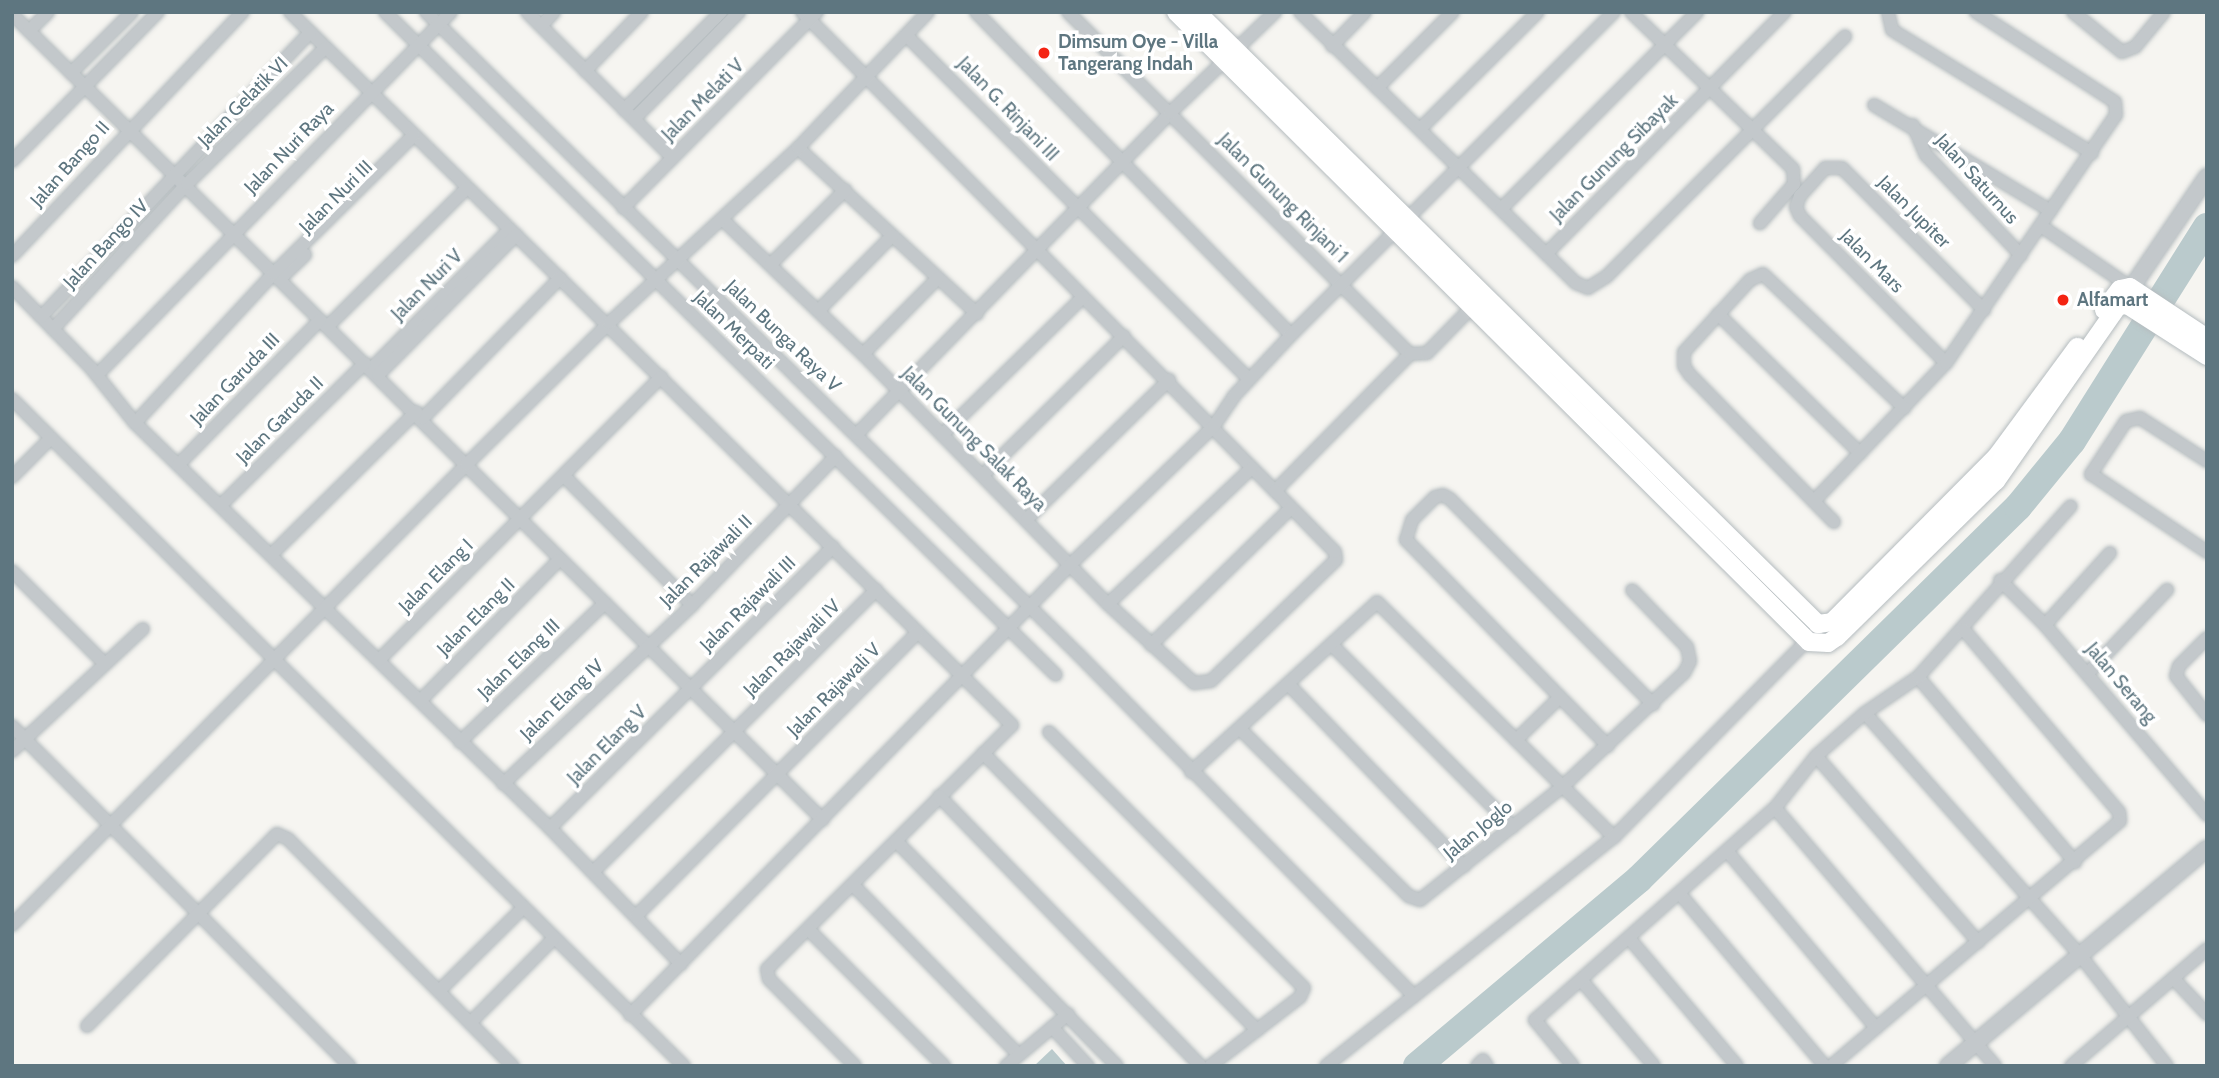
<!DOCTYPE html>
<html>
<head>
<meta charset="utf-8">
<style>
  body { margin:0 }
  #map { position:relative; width:2219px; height:1078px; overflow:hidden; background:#f6f5f1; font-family:Cabin,sans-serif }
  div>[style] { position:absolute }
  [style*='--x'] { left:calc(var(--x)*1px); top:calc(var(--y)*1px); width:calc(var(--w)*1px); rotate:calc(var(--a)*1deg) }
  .water>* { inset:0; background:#bacacc }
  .river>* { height:28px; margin:-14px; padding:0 14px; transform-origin:14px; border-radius:14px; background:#bacacc }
  .roads { filter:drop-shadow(0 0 2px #b5bcbf) drop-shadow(0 0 2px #b5bcbf) }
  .minor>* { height:12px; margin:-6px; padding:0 6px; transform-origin:6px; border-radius:6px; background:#c3c8cb }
  .tertiary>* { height:16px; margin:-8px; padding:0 8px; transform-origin:8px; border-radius:8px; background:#c3c8cb }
  .secondary>* { height:18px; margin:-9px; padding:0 9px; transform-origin:9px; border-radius:9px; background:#fff }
  .dots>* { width:19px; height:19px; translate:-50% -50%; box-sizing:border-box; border:4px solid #fff; border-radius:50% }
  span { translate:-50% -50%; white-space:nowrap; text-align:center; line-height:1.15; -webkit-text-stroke:7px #fff; paint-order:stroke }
  .poi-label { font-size:19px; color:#5e7680; font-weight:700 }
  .left { translate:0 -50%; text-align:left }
  .street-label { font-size:19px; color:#5e7680 }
  .frame { position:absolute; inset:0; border:14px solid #5e7680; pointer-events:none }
</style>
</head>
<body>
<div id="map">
  <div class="water">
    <div style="clip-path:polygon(1052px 1049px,1067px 1066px,1034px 1066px)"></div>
  </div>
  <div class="river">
    <div style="--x:1417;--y:1066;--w:290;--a:-40.1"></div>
    <div style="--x:1639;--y:879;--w:531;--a:-44.47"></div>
    <div style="--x:2018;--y:507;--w:85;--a:-50.7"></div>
    <div style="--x:2072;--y:441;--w:253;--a:-57.8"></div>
  </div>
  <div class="roads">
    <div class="minor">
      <div style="--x:290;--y:12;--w:1015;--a:44.64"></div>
      <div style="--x:1012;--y:725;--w:346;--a:135.1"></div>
      <div style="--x:767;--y:969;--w:10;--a:79"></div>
      <div style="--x:769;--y:979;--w:122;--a:45.3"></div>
      <div style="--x:385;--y:12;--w:943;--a:44.66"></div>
      <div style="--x:426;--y:12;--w:916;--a:44.56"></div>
      <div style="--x:1079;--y:655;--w:478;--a:45.5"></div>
      <div style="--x:527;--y:12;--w:206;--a:45"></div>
      <div style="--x:802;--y:12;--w:673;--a:45.36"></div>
      <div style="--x:1275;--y:491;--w:192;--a:-45.4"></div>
      <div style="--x:976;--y:12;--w:451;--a:45.7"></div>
      <div style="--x:1068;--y:12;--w:484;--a:45"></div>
      <div style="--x:1410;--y:354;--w:17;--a:-3"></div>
      <div style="--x:1427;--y:353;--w:64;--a:-45.6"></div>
      <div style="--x:1300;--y:12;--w:387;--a:44.5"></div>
      <div style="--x:1576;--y:283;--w:13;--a:23"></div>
      <div style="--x:1588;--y:288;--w:22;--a:-32"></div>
      <div style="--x:1607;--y:276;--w:338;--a:-45.2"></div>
      <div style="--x:1631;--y:12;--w:226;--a:44.1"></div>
      <div style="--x:1793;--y:169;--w:15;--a:86"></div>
      <div style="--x:1794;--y:184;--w:52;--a:131.1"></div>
      <div style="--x:1888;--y:12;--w:18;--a:77"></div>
      <div style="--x:1892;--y:30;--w:235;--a:31.6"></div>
      <div style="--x:2073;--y:12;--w:63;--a:39.2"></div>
      <div style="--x:2122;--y:52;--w:14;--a:-21"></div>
      <div style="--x:2135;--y:47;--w:45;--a:-50.4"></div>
      <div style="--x:12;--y:14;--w:1143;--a:44.82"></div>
      <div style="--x:541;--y:26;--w:19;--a:-47"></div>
      <div style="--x:29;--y:31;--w:27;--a:-45"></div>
      <div style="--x:906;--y:35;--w:486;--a:45.1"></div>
      <div style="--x:1332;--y:46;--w:47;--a:-45.9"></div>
      <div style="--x:585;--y:71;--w:82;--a:-46"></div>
      <div style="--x:71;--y:73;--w:86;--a:-45"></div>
      <div style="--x:1377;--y:88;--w:107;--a:-45"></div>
      <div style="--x:1874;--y:105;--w:206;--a:30.9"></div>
      <div style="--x:624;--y:110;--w:138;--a:-45.3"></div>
      <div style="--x:634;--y:119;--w:150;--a:-45.5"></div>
      <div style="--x:1913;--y:125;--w:33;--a:67"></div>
      <div style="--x:1926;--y:155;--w:138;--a:46.5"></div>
      <div style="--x:1420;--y:129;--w:166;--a:-44.8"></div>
      <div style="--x:798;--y:148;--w:244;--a:42.8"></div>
      <div style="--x:12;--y:161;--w:209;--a:-45.6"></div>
      <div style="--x:623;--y:208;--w:276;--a:-45.3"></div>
      <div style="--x:1501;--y:209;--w:278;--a:-45.1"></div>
      <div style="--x:722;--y:219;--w:195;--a:43.8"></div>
      <div style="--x:863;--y:354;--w:350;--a:45.6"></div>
      <div style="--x:1108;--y:604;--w:117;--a:42.6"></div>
      <div style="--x:1194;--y:683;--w:17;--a:-7"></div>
      <div style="--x:1211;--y:681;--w:174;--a:-44.1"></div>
      <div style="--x:1336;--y:560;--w:8;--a:-97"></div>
      <div style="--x:1335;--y:552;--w:86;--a:-134.5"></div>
      <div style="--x:2041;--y:226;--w:108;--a:34.4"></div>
      <div style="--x:1546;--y:254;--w:340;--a:-45.4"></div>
      <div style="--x:12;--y:256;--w:336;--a:-46.6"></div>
      <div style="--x:771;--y:264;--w:105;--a:-45"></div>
      <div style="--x:280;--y:279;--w:35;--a:-44"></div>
      <div style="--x:12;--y:287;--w:113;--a:45.7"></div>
      <div style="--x:91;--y:368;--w:70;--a:51.3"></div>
      <div style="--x:135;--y:423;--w:580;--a:44.3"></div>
      <div style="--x:550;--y:828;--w:189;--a:46.1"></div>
      <div style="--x:818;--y:311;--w:105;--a:-45.4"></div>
      <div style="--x:1718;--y:314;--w:199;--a:44.4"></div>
      <div style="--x:41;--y:317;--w:391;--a:-46.6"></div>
      <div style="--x:327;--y:327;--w:197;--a:-44.8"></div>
      <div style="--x:53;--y:329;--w:197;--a:-47.3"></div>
      <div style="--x:187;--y:184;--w:194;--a:-44.6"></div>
      <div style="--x:863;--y:354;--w:107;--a:-45.4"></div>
      <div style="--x:1946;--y:363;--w:207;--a:-134.8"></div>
      <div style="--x:1800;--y:216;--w:10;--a:-114"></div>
      <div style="--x:1796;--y:207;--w:12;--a:-70"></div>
      <div style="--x:1800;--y:196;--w:38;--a:-48"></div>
      <div style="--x:1825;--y:168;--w:17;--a:0"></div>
      <div style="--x:1842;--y:168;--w:201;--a:45"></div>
      <div style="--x:371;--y:369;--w:197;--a:-45.2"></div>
      <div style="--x:97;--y:375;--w:507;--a:-45.72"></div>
      <div style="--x:378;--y:375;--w:197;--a:-45.4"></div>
      <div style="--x:12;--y:399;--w:947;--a:44.79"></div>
      <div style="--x:423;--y:418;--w:196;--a:-45.6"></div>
      <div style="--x:135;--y:423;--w:205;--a:-47.2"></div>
      <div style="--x:274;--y:273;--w:195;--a:-44.6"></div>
      <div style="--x:857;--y:434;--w:448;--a:-45.7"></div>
      <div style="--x:1170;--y:113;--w:146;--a:-43.9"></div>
      <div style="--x:942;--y:435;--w:197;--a:-44.4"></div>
      <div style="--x:2207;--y:461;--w:80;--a:-147.3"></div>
      <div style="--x:2140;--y:418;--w:14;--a:168"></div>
      <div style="--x:2126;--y:421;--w:64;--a:123.4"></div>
      <div style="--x:2091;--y:474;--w:140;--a:33.9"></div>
      <div style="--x:178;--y:465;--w:203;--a:-45.6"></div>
      <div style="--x:983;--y:475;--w:198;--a:-44.6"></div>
      <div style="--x:564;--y:476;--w:182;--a:45.2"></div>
      <div style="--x:12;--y:477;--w:55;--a:-45"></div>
      <div style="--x:1814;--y:501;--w:191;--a:-46.3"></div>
      <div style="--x:1946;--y:363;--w:301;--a:-55.6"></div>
      <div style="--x:2116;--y:115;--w:13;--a:-94"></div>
      <div style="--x:2115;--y:102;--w:166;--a:-147.1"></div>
      <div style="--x:221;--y:505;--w:202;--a:-44.6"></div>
      <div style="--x:1027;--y:519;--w:199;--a:-44.4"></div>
      <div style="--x:1834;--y:522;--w:206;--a:-134.4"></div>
      <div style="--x:1690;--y:375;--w:11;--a:-124"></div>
      <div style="--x:1684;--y:366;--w:14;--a:-90"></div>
      <div style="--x:1684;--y:352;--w:98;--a:-47.5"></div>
      <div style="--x:1750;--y:280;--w:14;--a:-25"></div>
      <div style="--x:1763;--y:274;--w:195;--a:43.5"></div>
      <div style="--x:271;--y:555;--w:204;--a:-44.6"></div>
      <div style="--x:12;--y:571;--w:129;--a:45"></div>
      <div style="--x:2000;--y:580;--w:64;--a:45"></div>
      <div style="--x:2045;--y:625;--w:250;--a:49.5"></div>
      <div style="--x:1108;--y:604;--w:198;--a:-43.4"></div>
      <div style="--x:2045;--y:625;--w:97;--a:-47.9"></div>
      <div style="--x:2207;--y:638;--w:40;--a:135"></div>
      <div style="--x:2179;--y:666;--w:10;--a:107"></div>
      <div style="--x:2176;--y:676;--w:50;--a:51.5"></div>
      <div style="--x:1331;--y:644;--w:258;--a:45.2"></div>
      <div style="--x:1151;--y:645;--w:196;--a:-44.4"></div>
      <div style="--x:379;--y:660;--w:400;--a:-45.1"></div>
      <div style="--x:2088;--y:673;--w:115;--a:-46.4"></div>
      <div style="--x:1918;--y:677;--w:243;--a:49.7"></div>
      <div style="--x:1289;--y:685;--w:252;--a:46"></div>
      <div style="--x:420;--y:701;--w:198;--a:-45.4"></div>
      <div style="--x:1865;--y:713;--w:324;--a:48.4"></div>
      <div style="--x:2080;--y:955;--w:141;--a:51.9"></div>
      <div style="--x:12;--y:726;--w:479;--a:45.2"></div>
      <div style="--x:1240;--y:729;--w:238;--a:44.7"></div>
      <div style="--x:1409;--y:896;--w:12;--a:20"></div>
      <div style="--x:1420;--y:900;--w:181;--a:-38.5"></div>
      <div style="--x:1562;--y:787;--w:167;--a:-43.1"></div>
      <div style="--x:1684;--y:673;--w:13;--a:-63"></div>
      <div style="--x:1690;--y:661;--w:14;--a:-102"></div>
      <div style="--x:1687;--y:647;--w:79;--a:-134"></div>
      <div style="--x:1049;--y:732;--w:361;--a:45.1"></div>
      <div style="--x:1304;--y:988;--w:10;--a:114"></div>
      <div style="--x:1300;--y:997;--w:113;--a:142.5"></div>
      <div style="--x:1516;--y:740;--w:60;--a:-44.3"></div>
      <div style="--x:460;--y:742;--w:201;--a:-43.8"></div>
      <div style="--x:1608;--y:746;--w:289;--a:-134.4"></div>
      <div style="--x:1406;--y:540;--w:21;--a:-73"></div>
      <div style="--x:1412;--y:520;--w:33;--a:-45"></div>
      <div style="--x:1435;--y:497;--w:8;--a:-14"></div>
      <div style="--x:1443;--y:495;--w:8;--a:30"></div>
      <div style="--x:1450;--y:499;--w:289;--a:45.3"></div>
      <div style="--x:12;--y:751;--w:179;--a:-43"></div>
      <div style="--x:983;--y:753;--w:390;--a:45.3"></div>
      <div style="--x:1816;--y:756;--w:247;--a:48.9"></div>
      <div style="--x:1191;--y:772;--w:252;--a:-42.4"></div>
      <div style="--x:1377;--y:602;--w:334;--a:44.8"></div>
      <div style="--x:503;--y:784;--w:260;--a:-43.4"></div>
      <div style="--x:692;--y:605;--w:207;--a:-46"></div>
      <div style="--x:939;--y:796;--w:376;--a:45.9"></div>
      <div style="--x:1775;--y:808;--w:339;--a:49.5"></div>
      <div style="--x:550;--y:828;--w:399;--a:-44.8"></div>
      <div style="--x:896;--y:841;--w:315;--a:45.5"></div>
      <div style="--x:1728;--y:852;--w:230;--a:49.9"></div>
      <div style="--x:593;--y:872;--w:400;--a:-44.9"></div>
      <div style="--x:853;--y:885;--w:236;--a:45.7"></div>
      <div style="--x:1680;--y:894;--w:225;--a:49.9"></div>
      <div style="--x:636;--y:916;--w:400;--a:-45.2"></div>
      <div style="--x:12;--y:925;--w:646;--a:-45.38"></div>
      <div style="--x:466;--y:465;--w:202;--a:-44.8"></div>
      <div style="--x:609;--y:323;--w:258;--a:-42.8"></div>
      <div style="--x:798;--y:148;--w:188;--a:-46.3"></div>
      <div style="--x:809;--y:930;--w:192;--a:45.2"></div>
      <div style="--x:1629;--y:938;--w:167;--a:49.8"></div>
      <div style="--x:2173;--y:978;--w:50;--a:46.6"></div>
      <div style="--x:1582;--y:981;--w:111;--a:49.7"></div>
      <div style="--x:439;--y:991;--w:118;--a:-44.7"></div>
      <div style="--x:630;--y:1015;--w:629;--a:-45.64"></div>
      <div style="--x:1070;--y:565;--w:200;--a:-44"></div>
      <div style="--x:1214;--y:426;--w:36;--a:-56"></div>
      <div style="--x:1234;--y:396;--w:83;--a:-46.9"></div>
      <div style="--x:1291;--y:335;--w:457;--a:-45"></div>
      <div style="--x:470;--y:1023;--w:120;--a:-45.3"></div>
      <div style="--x:87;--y:1026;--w:270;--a:-45.3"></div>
      <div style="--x:277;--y:834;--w:12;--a:24"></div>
      <div style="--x:288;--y:839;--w:320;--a:45.3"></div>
      <div style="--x:1052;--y:1027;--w:53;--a:47.3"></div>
      <div style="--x:1006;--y:1066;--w:81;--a:-40"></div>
      <div style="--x:1326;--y:1066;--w:368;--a:-38.5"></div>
      <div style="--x:1614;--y:837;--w:297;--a:-45.5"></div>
      <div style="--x:1477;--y:1066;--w:8;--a:-45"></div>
      <div style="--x:1483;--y:1060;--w:7;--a:56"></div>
      <div style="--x:1573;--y:1066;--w:60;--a:-129.6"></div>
      <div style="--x:1535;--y:1020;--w:320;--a:-41.5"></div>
      <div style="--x:1775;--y:808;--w:66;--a:-51.7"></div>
      <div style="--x:1816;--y:756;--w:65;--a:-41.3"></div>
      <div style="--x:1865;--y:713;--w:64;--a:-34.2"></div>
      <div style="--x:1918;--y:677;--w:229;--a:-48.2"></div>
      <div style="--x:1831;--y:1066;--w:379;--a:-40.3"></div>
      <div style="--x:2120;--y:821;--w:9;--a:-96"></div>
      <div style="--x:2119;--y:812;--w:239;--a:-130.4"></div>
      <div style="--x:2071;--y:1066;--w:179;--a:-40.7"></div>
    </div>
    <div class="tertiary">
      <div style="--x:2126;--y:296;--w:144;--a:-55.8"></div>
      <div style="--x:1948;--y:1066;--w:338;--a:-40"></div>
    </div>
    <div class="secondary">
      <div style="--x:1176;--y:12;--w:893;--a:44.86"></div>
      <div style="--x:1809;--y:642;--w:19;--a:3"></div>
      <div style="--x:1828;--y:643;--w:11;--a:-34"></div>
      <div style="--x:1837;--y:637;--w:223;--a:-44.5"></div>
      <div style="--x:1996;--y:481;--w:213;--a:-55.1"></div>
      <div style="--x:2118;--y:306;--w:9;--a:-6"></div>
      <div style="--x:2127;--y:305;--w:95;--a:32.5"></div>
      <div style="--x:1197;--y:12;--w:872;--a:44.58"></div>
      <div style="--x:1818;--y:624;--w:14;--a:-8"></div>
      <div style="--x:1832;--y:622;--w:233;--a:-45.2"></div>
      <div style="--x:1996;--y:457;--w:137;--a:-53.6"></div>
      <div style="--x:2104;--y:310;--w:26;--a:-53"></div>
      <div style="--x:2120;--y:289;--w:10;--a:-11"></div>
      <div style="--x:2130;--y:287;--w:92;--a:33.5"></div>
    </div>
  </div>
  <div class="dots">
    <div style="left:1044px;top:53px;background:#f42413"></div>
    <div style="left:2063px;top:300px;background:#f42413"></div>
  </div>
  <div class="poi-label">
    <span class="left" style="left:1058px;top:53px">Dimsum Oye - Villa<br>Tangerang Indah</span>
    <span class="left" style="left:2077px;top:300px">Alfamart</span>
  </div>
  <div class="street-label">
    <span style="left:703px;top:100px;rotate:-45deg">Jalan Melati V</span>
    <span style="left:243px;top:102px;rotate:-45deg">Jalan Gelatik VI</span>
    <span style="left:1008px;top:109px;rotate:46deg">Jalan G. Rinjani III</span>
    <span style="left:289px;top:148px;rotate:-46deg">Jalan Nuri Raya</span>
    <span style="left:1614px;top:158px;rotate:-45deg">Jalan Gunung Sibayak</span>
    <span style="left:70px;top:164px;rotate:-48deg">Jalan Bango II</span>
    <span style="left:1977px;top:179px;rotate:48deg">Jalan Saturnus</span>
    <span style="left:336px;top:197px;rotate:-45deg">Jalan Nuri III</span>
    <span style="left:1283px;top:198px;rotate:45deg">Jalan Gunung Rinjani 1</span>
    <span style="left:1914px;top:212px;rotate:45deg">Jalan Jupiter</span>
    <span style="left:106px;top:244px;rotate:-47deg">Jalan Bango IV</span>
    <span style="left:1872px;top:261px;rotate:45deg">Jalan Mars</span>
    <span style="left:427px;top:285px;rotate:-45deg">Jalan Nuri V</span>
    <span style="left:734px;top:330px;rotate:44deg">Jalan Merpati</span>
    <span style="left:783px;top:336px;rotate:44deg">Jalan Bunga Raya V</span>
    <span style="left:235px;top:379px;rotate:-46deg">Jalan Garuda III</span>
    <span style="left:280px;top:420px;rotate:-45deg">Jalan Garuda II</span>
    <span style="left:974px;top:439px;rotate:45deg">Jalan Gunung Salak Raya</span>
    <span style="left:706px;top:561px;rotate:-45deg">Jalan Rajawali II</span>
    <span style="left:436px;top:576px;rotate:-45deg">Jalan Elang I</span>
    <span style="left:748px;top:604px;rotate:-45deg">Jalan Rajawali III</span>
    <span style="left:476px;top:617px;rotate:-45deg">Jalan Elang II</span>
    <span style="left:792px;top:648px;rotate:-45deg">Jalan Rajawali IV</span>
    <span style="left:519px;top:659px;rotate:-44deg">Jalan Elang III</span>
    <span style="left:2121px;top:683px;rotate:50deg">Jalan Serang</span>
    <span style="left:834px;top:690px;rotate:-45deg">Jalan Rajawali V</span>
    <span style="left:562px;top:700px;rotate:-44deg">Jalan Elang IV</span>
    <span style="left:607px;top:745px;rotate:-45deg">Jalan Elang V</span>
    <span style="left:1478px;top:830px;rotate:-39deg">Jalan Joglo</span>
  </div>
  <div class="frame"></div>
</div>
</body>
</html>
